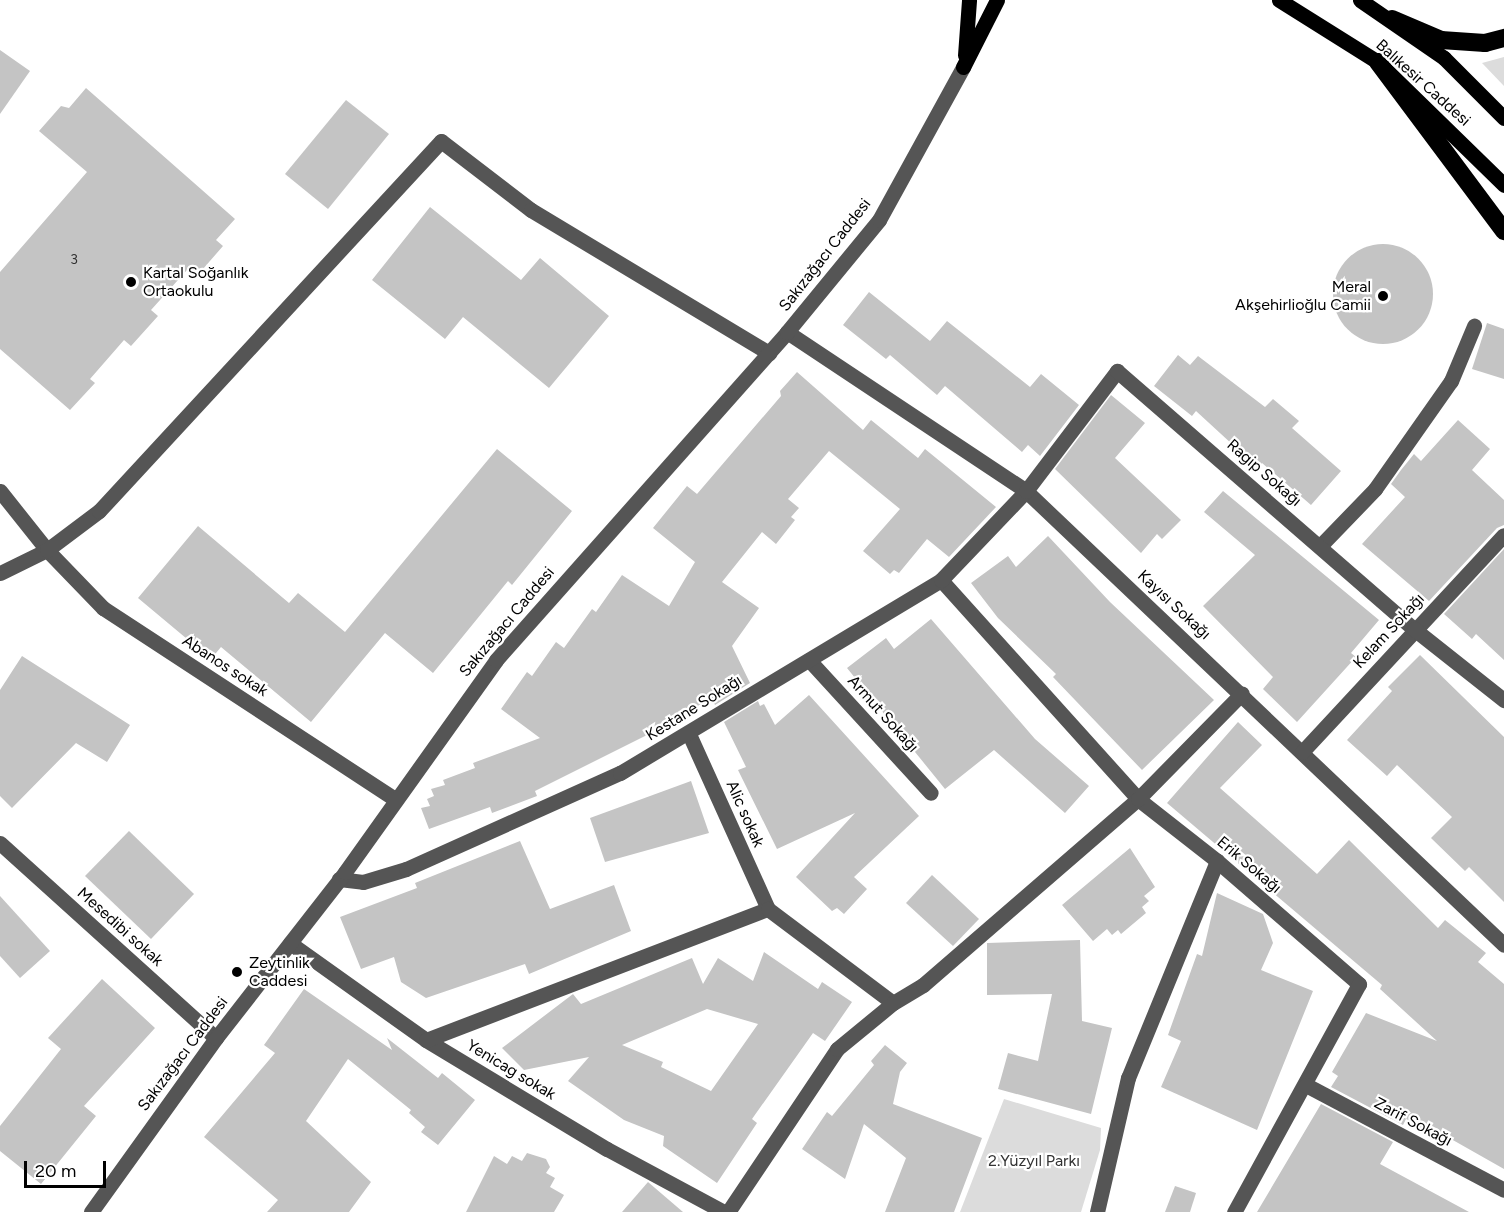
<!DOCTYPE html>
<html>
<head>
<meta charset="utf-8">
<style>
  body { margin:0 }
  #map { position:relative; width:1504px; height:1212px; overflow:hidden; background:#fff; font-family:Figtree,sans-serif }
  div>[style] { position:absolute }
  [style*='--x'] { left:calc(var(--x)*1px); top:calc(var(--y)*1px); width:calc(var(--w)*1px); rotate:calc(var(--a)*1deg) }
  .green>* { inset:0; background:#dcdcdc }
  .building>* { inset:0; background:#c4c4c4 }
  .round { border-radius:50% }
  .minor>* { height:15px; margin:-7.5px; padding:0 7.5px; transform-origin:7.5px; border-radius:7.5px; background:#555 }
  .major>* { height:15px; margin:-7.5px; padding:0 7.5px; transform-origin:7.5px; border-radius:7.5px; background:#000 }
  .highway>* { height:18px; margin:-9px; padding:0 9px; transform-origin:9px; border-radius:9px; background:#000 }
  .dots>* { width:16px; height:16px; translate:-50% -50%; box-sizing:border-box; border:3px solid #fff; border-radius:50% }
  span { translate:-50% -50%; white-space:nowrap; text-align:center; line-height:1.15; -webkit-text-stroke:4.5px #fff; paint-order:stroke }
  .number-label { font-size:14px; color:#313131 }
  .number-label span { -webkit-text-stroke-width:0 }
  .street-label { font-size:16px; color:#000 }
  .poi-label { font-size:16px; color:#000 }
  .left { translate:0 -50%; text-align:left }
  .right { translate:-100% -50%; text-align:right }
  .park-label { font-size:16px; color:#333 }
  .scale { position:absolute; left:24px; top:1161px; width:82px; height:27px; box-sizing:border-box; border:3px solid #000; border-top:0; padding-left:8px; font-size:18px; line-height:21px; white-space:nowrap; color:#000; -webkit-text-stroke:4px #fff; paint-order:stroke }
</style>
</head>
<body>
<div id="map">
  <div class="green">
    <div style="clip-path:polygon(1504px 57px,1504px 86px,1482px 63px)"></div>
    <div style="clip-path:polygon(1004px 1099px,1101px 1128px,1100px 1150px,1081px 1212px,960px 1212px)"></div>
  </div>
  <div class="building">
    <div style="clip-path:polygon(0 50px,30px 71px,0 114px)"></div>
    <div style="clip-path:polygon(86px 88px,235px 219px,216px 240px,223px 246px,196px 277px,187px 270px,151px 310px,158px 316px,131px 346px,124px 340px,90px 379px,95px 383px,70px 410px,0 349px,0 272px,87px 172px,39px 131px,61px 106px,69px 108px)"></div>
    <div style="clip-path:polygon(346px 100px,389px 134px,328px 209px,285px 174px)"></div>
    <div style="clip-path:polygon(430px 207px,521px 280px,540px 258px,609px 316px,549px 388px,463px 317px,445px 339px,372px 280px)"></div>
    <div class="round" style="left:1333px;top:244px;width:100px;height:100px"></div>
    <div style="clip-path:polygon(869px 292px,930px 341px,947px 321px,1030px 387px,1041px 374px,1079px 405px,1040px 456px,1028px 445px,1022px 452px,945px 386px,937px 395px,890px 355px,886px 359px,843px 325px)"></div>
    <div style="clip-path:polygon(1487px 323px,1504px 329px,1504px 379px,1472px 369px)"></div>
    <div style="clip-path:polygon(1178px 355px,1190px 365px,1198px 356px,1265px 407px,1273px 399px,1299px 421px,1292px 428px,1341px 471px,1311px 505px,1262px 463px,1258px 468px,1196px 411px,1192px 416px,1154px 386px)"></div>
    <div style="clip-path:polygon(797px 372px,863px 430px,871px 420px,918px 458px,925px 449px,996px 507px,949px 557px,927px 539px,899px 573px,894px 570px,890px 574px,863px 551px,900px 509px,829px 451px,788px 499px,799px 508px,791px 517px,795px 520px,776px 544px,762px 532px,722px 582px,759px 608px,732px 646px,750px 683px,715px 705px,712px 699px,651px 728px,653px 732px,535px 791px,537px 796px,492px 813px,490px 807px,429px 829px,421px 808px,430px 806px,427px 799px,434px 796px,431px 789px,445px 785px,443px 780px,475px 768px,473px 763px,540px 738px,501px 709px,527px 672px,532px 676px,556px 642px,564px 648px,592px 609px,596px 612px,622px 575px,669px 606px,695px 562px,653px 528px,687px 486px,697px 494px,781px 396px,780px 391px)"></div>
    <div style="clip-path:polygon(1111px 395px,1145px 423px,1115px 458px,1181px 520px,1162px 539px,1157px 534px,1141px 553px,1055px 469px)"></div>
    <div style="clip-path:polygon(1458px 420px,1490px 449px,1472px 470px,1504px 500px,1504px 525px,1497px 528px,1429px 601px,1362px 544px,1405px 497px,1391px 484px,1401px 470px,1414px 454px,1421px 461px)"></div>
    <div style="clip-path:polygon(497px 449px,572px 511px,512px 585px,508px 581px,433px 673px,385px 633px,311px 722px,221px 647px,211px 659px,138px 598px,198px 526px,289px 603px,298px 593px,345px 632px)"></div>
    <div style="clip-path:polygon(1223px 491px,1379px 620px,1351px 653px,1356px 657px,1297px 722px,1263px 689px,1273px 677px,1203px 606px,1255px 555px,1204px 512px)"></div>
    <div style="clip-path:polygon(1048px 536px,1110px 602px,1214px 700px,1142px 770px,1053px 677px,1056px 674px,998px 618px,971px 583px,1008px 556px,1016px 567px)"></div>
    <div style="clip-path:polygon(1504px 549px,1504px 660px,1476px 634px,1472px 639px,1444px 614px)"></div>
    <div style="clip-path:polygon(931px 619px,1035px 739px,1089px 786px,1065px 813px,994px 750px,945px 789px,847px 668px,886px 638px,894px 649px)"></div>
    <div style="clip-path:polygon(1420px 655px,1504px 737px,1504px 902px,1469px 867px,1465px 871px,1431px 838px,1452px 817px,1397px 765px,1387px 776px,1347px 740px,1392px 691px,1388px 687px)"></div>
    <div style="clip-path:polygon(22px 656px,130px 725px,107px 762px,76px 743px,12px 808px,0 796px,0 690px)"></div>
    <div style="clip-path:polygon(809px 695px,919px 816px,854px 877px,867px 889px,844px 914px,837px 908px,832px 911px,796px 877px,855px 813px,777px 849px,738px 770px,746px 767px,724px 722px,758px 701px,760px 706px,764px 704px,775px 725px)"></div>
    <div style="clip-path:polygon(1238px 722px,1262px 745px,1220px 788px,1317px 874px,1349px 840px,1438px 928px,1445px 920px,1486px 953px,1478px 962px,1504px 984px,1504px 1169px,1444px 1135px,1441px 1140px,1406px 1119px,1403px 1125px,1331px 1087px,1338px 1076px,1332px 1072px,1366px 1013px,1437px 1041px,1380px 989px,1382px 985px,1167px 803px)"></div>
    <div style="clip-path:polygon(691px 781px,709px 833px,605px 862px,590px 818px)"></div>
    <div style="clip-path:polygon(129px 831px,194px 894px,151px 939px,85px 876px)"></div>
    <div style="clip-path:polygon(520px 841px,550px 909px,614px 885px,631px 931px,529px 974px,525px 964px,426px 998px,401px 982px,394px 957px,361px 969px,340px 917px,417px 888px,415px 883px)"></div>
    <div style="clip-path:polygon(1130px 848px,1155px 887px,1144px 896px,1149px 901px,1142px 907px,1146px 913px,1121px 934px,1118px 930px,1112px 935px,1107px 929px,1093px 941px,1062px 905px)"></div>
    <div style="clip-path:polygon(932px 875px,979px 919px,953px 946px,906px 903px)"></div>
    <div style="clip-path:polygon(1217px 893px,1263px 914px,1273px 943px,1261px 970px,1313px 991px,1257px 1130px,1161px 1087px,1181px 1041px,1168px 1035px,1197px 954px,1202px 956px)"></div>
    <div style="clip-path:polygon(0 896px,50px 951px,20px 978px,0 956px)"></div>
    <div style="clip-path:polygon(1080px 940px,1082px 1021px,1112px 1028px,1091px 1114px,998px 1089px,1008px 1053px,1038px 1061px,1052px 994px,987px 995px,987px 943px)"></div>
    <div style="clip-path:polygon(evenodd,764px 952px,818px 989px,822px 982px,852px 1002px,825px 1041px,813px 1033px,752px 1119px,757px 1123px,717px 1183px,663px 1146px,664px 1136px,624px 1120px,568px 1081px,589px 1057px,524px 1070px,502px 1048px,573px 994px,581px 1004px,692px 958px,703px 984px,718px 958px,753px 981px,764px 952px,707px 1009px,758px 1024px,711px 1091px,661px 1067px,663px 1062px,622px 1045px,707px 1009px)"></div>
    <div style="clip-path:polygon(102px 979px,155px 1028px,84px 1106px,96px 1116px,41px 1184px,0 1151px,0 1126px,61px 1049px,48px 1038px)"></div>
    <div style="clip-path:polygon(304px 989px,392px 1050px,387px 1038px,438px 1078px,442px 1073px,475px 1100px,438px 1145px,421px 1132px,425px 1127px,409px 1113px,411px 1110px,348px 1059px,306px 1121px,371px 1182px,349px 1212px,267px 1212px,278px 1200px,204px 1137px,275px 1053px,264px 1045px)"></div>
    <div style="clip-path:polygon(885px 1045px,907px 1063px,900px 1072px,893px 1104px,982px 1138px,954px 1212px,885px 1212px,906px 1158px,864px 1124px,845px 1179px,802px 1149px,827px 1112px,832px 1116px,874px 1065px,871px 1061px)"></div>
    <div style="clip-path:polygon(1321px 1104px,1393px 1142px,1380px 1164px,1469px 1212px,1257px 1212px)"></div>
    <div style="clip-path:polygon(527px 1153px,546px 1159px,550px 1167px,546px 1173px,555px 1178px,550px 1187px,564px 1195px,554px 1212px,466px 1212px,494px 1156px,507px 1164px,512px 1156px,522px 1161px)"></div>
    <div style="clip-path:polygon(648px 1182px,683px 1212px,622px 1212px)"></div>
    <div style="clip-path:polygon(1175px 1186px,1196px 1193px,1190px 1212px,1165px 1212px)"></div>
  </div>
  <div class="minor">
    <div style="--x:787;--y:332;--w:287;--a:33.6"></div>
    <div style="--x:1026;--y:491;--w:659;--a:43.52"></div>
    <div style="--x:0;--y:491;--w:75;--a:51.5"></div>
    <div style="--x:47;--y:550;--w:81;--a:46"></div>
    <div style="--x:103;--y:608;--w:349;--a:33.2"></div>
    <div style="--x:1321;--y:545;--w:78;--a:-46"></div>
    <div style="--x:1375;--y:489;--w:132;--a:-54.9"></div>
    <div style="--x:1451;--y:381;--w:60;--a:-67.3"></div>
    <div style="--x:0;--y:573;--w:52;--a:-26.1"></div>
    <div style="--x:47;--y:550;--w:65;--a:-36.9"></div>
    <div style="--x:99;--y:511;--w:504;--a:-47.25"></div>
    <div style="--x:441;--y:141;--w:113;--a:37.5"></div>
    <div style="--x:531;--y:210;--w:278;--a:31"></div>
    <div style="--x:941;--y:580;--w:295;--a:48"></div>
    <div style="--x:1138;--y:799;--w:100;--a:38.1"></div>
    <div style="--x:1217;--y:861;--w:188;--a:40.9"></div>
    <div style="--x:1359;--y:984;--w:260;--a:118.7"></div>
    <div style="--x:809;--y:660;--w:180;--a:47.5"></div>
    <div style="--x:689;--y:734;--w:192;--a:65.7"></div>
    <div style="--x:1302;--y:752;--w:296;--a:-47.1"></div>
    <div style="--x:0;--y:843;--w:291;--a:42.1"></div>
    <div style="--x:339;--y:879;--w:24;--a:7"></div>
    <div style="--x:363;--y:882;--w:45;--a:-16.8"></div>
    <div style="--x:406;--y:869;--w:235;--a:-24.2"></div>
    <div style="--x:620;--y:773;--w:375;--a:-31"></div>
    <div style="--x:941;--y:580;--w:123;--a:-46.3"></div>
    <div style="--x:1026;--y:491;--w:151;--a:-52.8"></div>
    <div style="--x:1117;--y:371;--w:393;--a:41"></div>
    <div style="--x:1414;--y:629;--w:115;--a:38.3"></div>
    <div style="--x:290;--y:943;--w:167;--a:35.5"></div>
    <div style="--x:426;--y:1040;--w:211;--a:31.1"></div>
    <div style="--x:607;--y:1149;--w:133;--a:28.3"></div>
    <div style="--x:426;--y:1040;--w:366;--a:-21"></div>
    <div style="--x:768;--y:909;--w:156;--a:36.9"></div>
    <div style="--x:893;--y:1003;--w:35;--a:-31"></div>
    <div style="--x:923;--y:985;--w:284;--a:-40.9"></div>
    <div style="--x:1138;--y:799;--w:148;--a:-45.5"></div>
    <div style="--x:1306;--y:1085;--w:224;--a:27.9"></div>
    <div style="--x:91;--y:1212;--w:214;--a:-54.3"></div>
    <div style="--x:216;--y:1038;--w:210;--a:-52.1"></div>
    <div style="--x:345;--y:872;--w:260;--a:-54.5"></div>
    <div style="--x:496;--y:660;--w:438;--a:-48.4"></div>
    <div style="--x:787;--y:332;--w:145;--a:-50.6"></div>
    <div style="--x:879;--y:220;--w:175;--a:-61.2"></div>
    <div style="--x:728;--y:1212;--w:196;--a:-56.2"></div>
    <div style="--x:837;--y:1049;--w:72;--a:-39.4"></div>
    <div style="--x:1097;--y:1212;--w:138;--a:-77"></div>
    <div style="--x:1128;--y:1078;--w:235;--a:-67.7"></div>
  </div>
  <div class="major">
    <div style="--x:1279;--y:0;--w:117;--a:32.1"></div>
    <div style="--x:1378;--y:62;--w:176;--a:44.3"></div>
    <div style="--x:1360;--y:0;--w:102;--a:34.6"></div>
    <div style="--x:1444;--y:58;--w:85;--a:45"></div>
    <div style="--x:965;--y:55;--w:55;--a:-85.8"></div>
    <div style="--x:963;--y:67;--w:75;--a:-63.1"></div>
  </div>
  <div class="highway">
    <div style="--x:1392;--y:19;--w:53;--a:23.2"></div>
    <div style="--x:1441;--y:40;--w:44;--a:3.9"></div>
    <div style="--x:1485;--y:43;--w:20;--a:-15"></div>
    <div style="--x:1378;--y:62;--w:211;--a:53.3"></div>
  </div>
  <div class="dots">
    <div style="left:131px;top:282px;background:#000"></div>
    <div style="left:1383px;top:296px;background:#000"></div>
    <div style="left:237px;top:972px;background:#000"></div>
  </div>
  <div class="number-label">
    <span style="left:74px;top:260px">3</span>
  </div>
  <div class="street-label">
    <span style="left:1423px;top:83px;rotate:42deg">Balıkesir Caddesi</span>
    <span style="left:825px;top:255px;rotate:-52deg">Sakızağacı Caddesi</span>
    <span style="left:1264px;top:473px;rotate:41deg">Ragip Sokağı</span>
    <span style="left:1174px;top:605px;rotate:43deg">Kayısı Sokağı</span>
    <span style="left:507px;top:622px;rotate:-50deg">Sakızağacı Caddesi</span>
    <span style="left:1389px;top:631px;rotate:-47deg">Kelam Sokağı</span>
    <span style="left:225px;top:666px;rotate:33deg">Abanos sokak</span>
    <span style="left:694px;top:708px;rotate:-32deg">Kestane Sokağı</span>
    <span style="left:883px;top:714px;rotate:48deg">Armut Sokağı</span>
    <span style="left:745px;top:814px;rotate:66deg">Alic sokak</span>
    <span style="left:1249px;top:865px;rotate:40deg">Erik Sokağı</span>
    <span style="left:120px;top:927px;rotate:42deg">Mesedibi sokak</span>
    <span style="left:183px;top:1054px;rotate:-53deg">Sakızağacı Caddesi</span>
    <span style="left:511px;top:1070px;rotate:31deg">Yenicag sokak</span>
    <span style="left:1413px;top:1122px;rotate:28deg">Zarif Sokağı</span>
  </div>
  <div class="poi-label">
    <span class="left" style="left:143px;top:282px">Kartal Soğanlık<br>Ortaokulu</span>
    <span class="right" style="left:1371px;top:296px">Meral<br>Akşehirlioğlu Camii</span>
    <span class="left" style="left:249px;top:972px">Zeyti̇nli̇k<br>Caddesi̇</span>
  </div>
  <div class="park-label">
    <span style="left:1034px;top:1161px">2.Yüzyıl Parkı</span>
  </div>
  <div class="scale">20 m</div>
</div>
</body>
</html>
